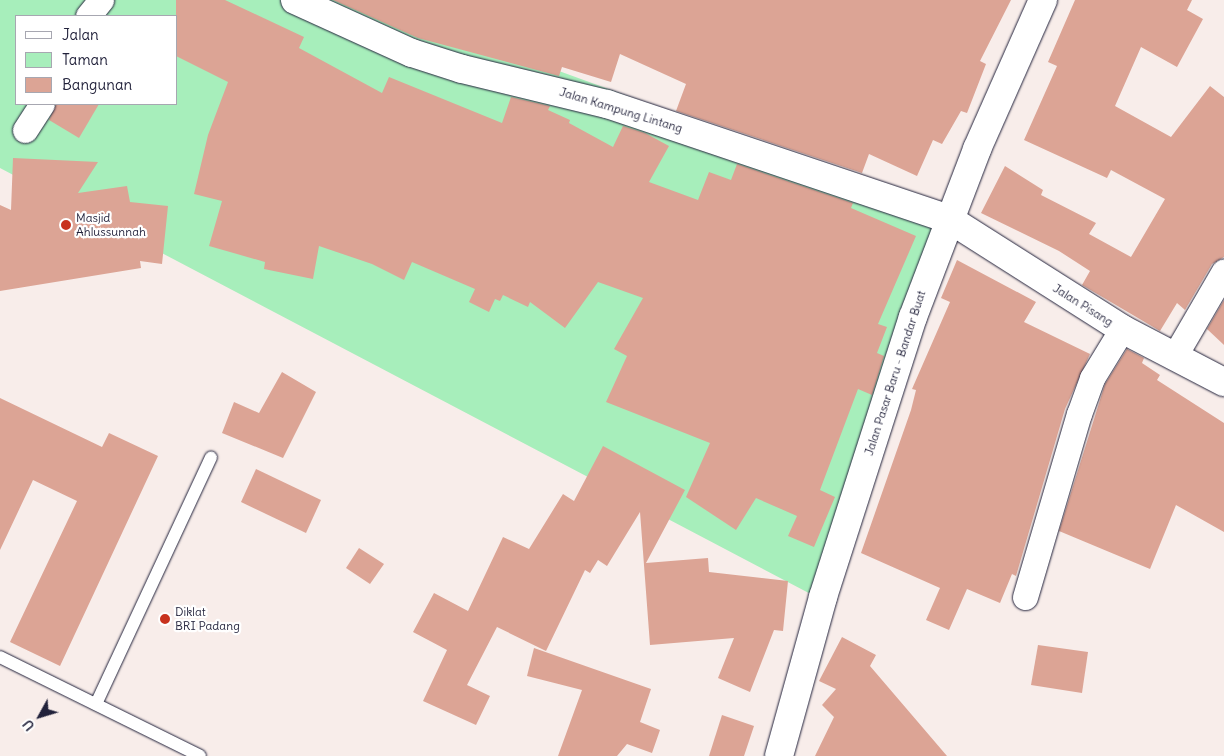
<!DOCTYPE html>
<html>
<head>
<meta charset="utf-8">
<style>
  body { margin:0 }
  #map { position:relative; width:1224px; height:756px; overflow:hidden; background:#f8edea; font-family:Delius,sans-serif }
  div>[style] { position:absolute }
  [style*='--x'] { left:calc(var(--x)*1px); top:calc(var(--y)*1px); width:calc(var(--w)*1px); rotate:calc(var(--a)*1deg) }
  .green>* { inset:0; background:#a7eebb }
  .building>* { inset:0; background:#dca495 }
  .roads { filter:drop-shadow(0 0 1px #22223b) drop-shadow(0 0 1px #22223b) }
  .service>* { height:12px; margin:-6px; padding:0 6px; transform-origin:6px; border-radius:6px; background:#fff }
  .minor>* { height:25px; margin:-12.5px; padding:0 12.5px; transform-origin:12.5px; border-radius:12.5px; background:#fff }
  .tertiary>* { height:28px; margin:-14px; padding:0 14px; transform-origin:14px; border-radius:14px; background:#fff }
  .dots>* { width:14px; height:14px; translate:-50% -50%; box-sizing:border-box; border:2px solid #fff; border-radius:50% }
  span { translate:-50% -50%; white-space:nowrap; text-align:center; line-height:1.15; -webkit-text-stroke:4.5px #fff; paint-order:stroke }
  .street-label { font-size:12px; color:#22223b }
  .poi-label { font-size:12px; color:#22223b }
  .left { translate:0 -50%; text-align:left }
  .legend { position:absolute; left:15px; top:15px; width:162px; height:90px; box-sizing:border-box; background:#fff; border:1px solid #a7a7b1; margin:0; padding:6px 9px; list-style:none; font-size:15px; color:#22223b }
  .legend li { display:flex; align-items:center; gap:10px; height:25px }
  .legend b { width:25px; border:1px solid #a7a7b1 }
  .north { position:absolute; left:15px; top:691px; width:50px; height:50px; -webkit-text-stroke:4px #fff; paint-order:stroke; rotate:231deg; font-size:14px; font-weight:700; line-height:20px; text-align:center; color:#22223b }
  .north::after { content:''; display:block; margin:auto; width:18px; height:22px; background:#22223b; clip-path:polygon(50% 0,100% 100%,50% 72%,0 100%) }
</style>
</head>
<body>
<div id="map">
  <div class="green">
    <div style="clip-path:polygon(evenodd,0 0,363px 0,961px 217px,824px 601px,0 168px,0 0,16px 16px,176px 16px,176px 104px,16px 104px,16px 16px)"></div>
  </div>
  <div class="building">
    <div style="clip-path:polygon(176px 0,225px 0,304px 37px,299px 48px,382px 93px,389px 77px,502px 123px,511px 97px,550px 106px,548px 110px,570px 120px,569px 123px,613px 147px,623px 126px,645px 133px,669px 146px,649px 182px,698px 200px,709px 172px,731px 180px,737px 164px,853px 203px,851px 208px,916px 236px,878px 324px,887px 327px,877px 353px,884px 356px,872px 395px,858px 389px,820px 490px,835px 497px,814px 547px,788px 536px,797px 516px,756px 498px,736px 530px,686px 497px,710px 443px,606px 402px,627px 356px,614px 349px,643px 298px,598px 282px,565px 328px,530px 302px,528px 307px,503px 295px,500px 301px,495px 299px,489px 312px,469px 302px,475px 289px,412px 262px,404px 280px,372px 264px,319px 246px,313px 279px,264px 269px,265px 262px,209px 246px,222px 201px,194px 194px,208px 135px,228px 82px,176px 56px)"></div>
    <div style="clip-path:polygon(333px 0,1011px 0,980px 61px,986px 64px,967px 113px,961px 111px,942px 144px,933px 140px,917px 176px,869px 154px,862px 173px,676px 111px,686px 84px,620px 54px,611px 82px,562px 67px,559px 76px,418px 38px)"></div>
    <div style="clip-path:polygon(1075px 0,1192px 0,1187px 10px,1203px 19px,1177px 67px,1141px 47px,1115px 106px,1171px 137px,1210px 86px,1224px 97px,1224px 257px,1212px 264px,1185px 310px,1177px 303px,1160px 331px,1082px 285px,1090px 271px,1059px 251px,981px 213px,1005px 166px,1043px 190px,1041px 195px,1096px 223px,1089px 234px,1131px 257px,1165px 199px,1111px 170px,1107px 178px,1024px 140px,1057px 66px,1048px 62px)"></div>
    <div style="clip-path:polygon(56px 104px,99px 104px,79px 138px,49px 120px)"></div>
    <div style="clip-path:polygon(13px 158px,98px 162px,78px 193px,127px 186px,130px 202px,168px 206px,162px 264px,140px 261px,141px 268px,0 291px,0 205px,11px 210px)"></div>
    <div style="clip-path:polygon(957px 260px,1036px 302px,1024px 322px,1090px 354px,1065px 409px,1016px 576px,1012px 574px,1000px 603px,967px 589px,949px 630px,926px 620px,940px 588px,861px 553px,911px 410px,916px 390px,912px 389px,950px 302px,941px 298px)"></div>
    <div style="clip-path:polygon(1224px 300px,1224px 345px,1207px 329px)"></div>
    <div style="clip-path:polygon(1127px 349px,1144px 358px,1142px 363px,1160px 375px,1157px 380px,1224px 423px,1224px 532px,1176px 505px,1150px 569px,1059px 531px,1105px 384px)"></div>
    <div style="clip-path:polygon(282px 372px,316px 392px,283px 458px,222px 433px,234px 402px,259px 413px)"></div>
    <div style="clip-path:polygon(0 398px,102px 447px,109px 433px,158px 456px,60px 666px,10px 642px,77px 501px,33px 480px,0 550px)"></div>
    <div style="clip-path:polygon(603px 446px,685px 490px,646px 563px,708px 558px,709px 572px,788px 581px,783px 631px,774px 630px,750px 692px,718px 678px,734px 638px,650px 645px,640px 512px,607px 566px,598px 560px,590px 573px,585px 570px,546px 651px,497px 627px,467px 685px,490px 696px,476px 725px,423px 701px,447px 650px,413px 632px,434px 593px,468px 611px,503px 537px,529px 549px,563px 494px,574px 501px)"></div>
    <div style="clip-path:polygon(256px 469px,321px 500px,306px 533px,241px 502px)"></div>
    <div style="clip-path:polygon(359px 548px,384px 564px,370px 584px,346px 568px)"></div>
    <div style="clip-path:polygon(842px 637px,876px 655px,870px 666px,947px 756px,815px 756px,834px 717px,822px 705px,836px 689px,819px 681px)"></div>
    <div style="clip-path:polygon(1038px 645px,1088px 652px,1082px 693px,1031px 685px)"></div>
    <div style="clip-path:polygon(534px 648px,651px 689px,640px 722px,660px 730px,652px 753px,627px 744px,617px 756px,558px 756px,582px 690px,527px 676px)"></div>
    <div style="clip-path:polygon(722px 715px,754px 726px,744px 756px,709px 756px)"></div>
  </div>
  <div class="roads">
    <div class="service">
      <div style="--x:0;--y:657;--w:223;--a:26.3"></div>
      <div style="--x:96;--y:704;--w:272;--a:-65"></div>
    </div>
    <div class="minor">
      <div style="--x:88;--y:16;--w:21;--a:-51"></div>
      <div style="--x:25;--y:130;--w:31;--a:-57"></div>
      <div style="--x:1174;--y:357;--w:99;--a:-59.8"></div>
      <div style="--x:1025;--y:597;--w:191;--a:-73.6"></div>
      <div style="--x:1079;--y:414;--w:38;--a:-70"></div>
      <div style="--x:1092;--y:378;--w:57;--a:-58.5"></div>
    </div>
    <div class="tertiary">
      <div style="--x:295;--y:0;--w:128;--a:24.4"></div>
      <div style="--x:412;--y:53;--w:52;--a:17.7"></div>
      <div style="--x:462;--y:69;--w:149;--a:13.6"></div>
      <div style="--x:607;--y:104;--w:361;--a:18.6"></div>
      <div style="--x:949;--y:219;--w:205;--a:32.4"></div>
      <div style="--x:1122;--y:329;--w:115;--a:27.5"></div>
      <div style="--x:779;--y:756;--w:165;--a:-74.5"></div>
      <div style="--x:823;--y:597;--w:294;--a:-72.2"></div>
      <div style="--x:913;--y:317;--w:180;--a:-69.1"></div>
      <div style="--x:977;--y:149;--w:163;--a:-66.1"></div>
    </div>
  </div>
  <div class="dots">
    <div style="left:66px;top:225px;background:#c8321e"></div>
    <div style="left:165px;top:619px;background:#c8321e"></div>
  </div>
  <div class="street-label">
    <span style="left:621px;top:110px;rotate:17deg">Jalan Kampung Lintang</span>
    <span style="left:1083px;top:305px;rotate:32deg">Jalan Pisang</span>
    <span style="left:895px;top:373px;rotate:-72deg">Jalan Pasar Baru - Bandar Buat</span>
  </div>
  <div class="poi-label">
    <span class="left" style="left:76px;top:225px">Masjid<br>Ahlussunnah</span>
    <span class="left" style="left:175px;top:619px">Diklat<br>BRI Padang</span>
  </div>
  <ul class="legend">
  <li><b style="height:6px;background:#fff"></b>Jalan</li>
  <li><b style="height:14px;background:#a7eebb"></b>Taman</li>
  <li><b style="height:14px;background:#dca495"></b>Bangunan</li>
  </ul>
  <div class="north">U</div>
</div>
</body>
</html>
